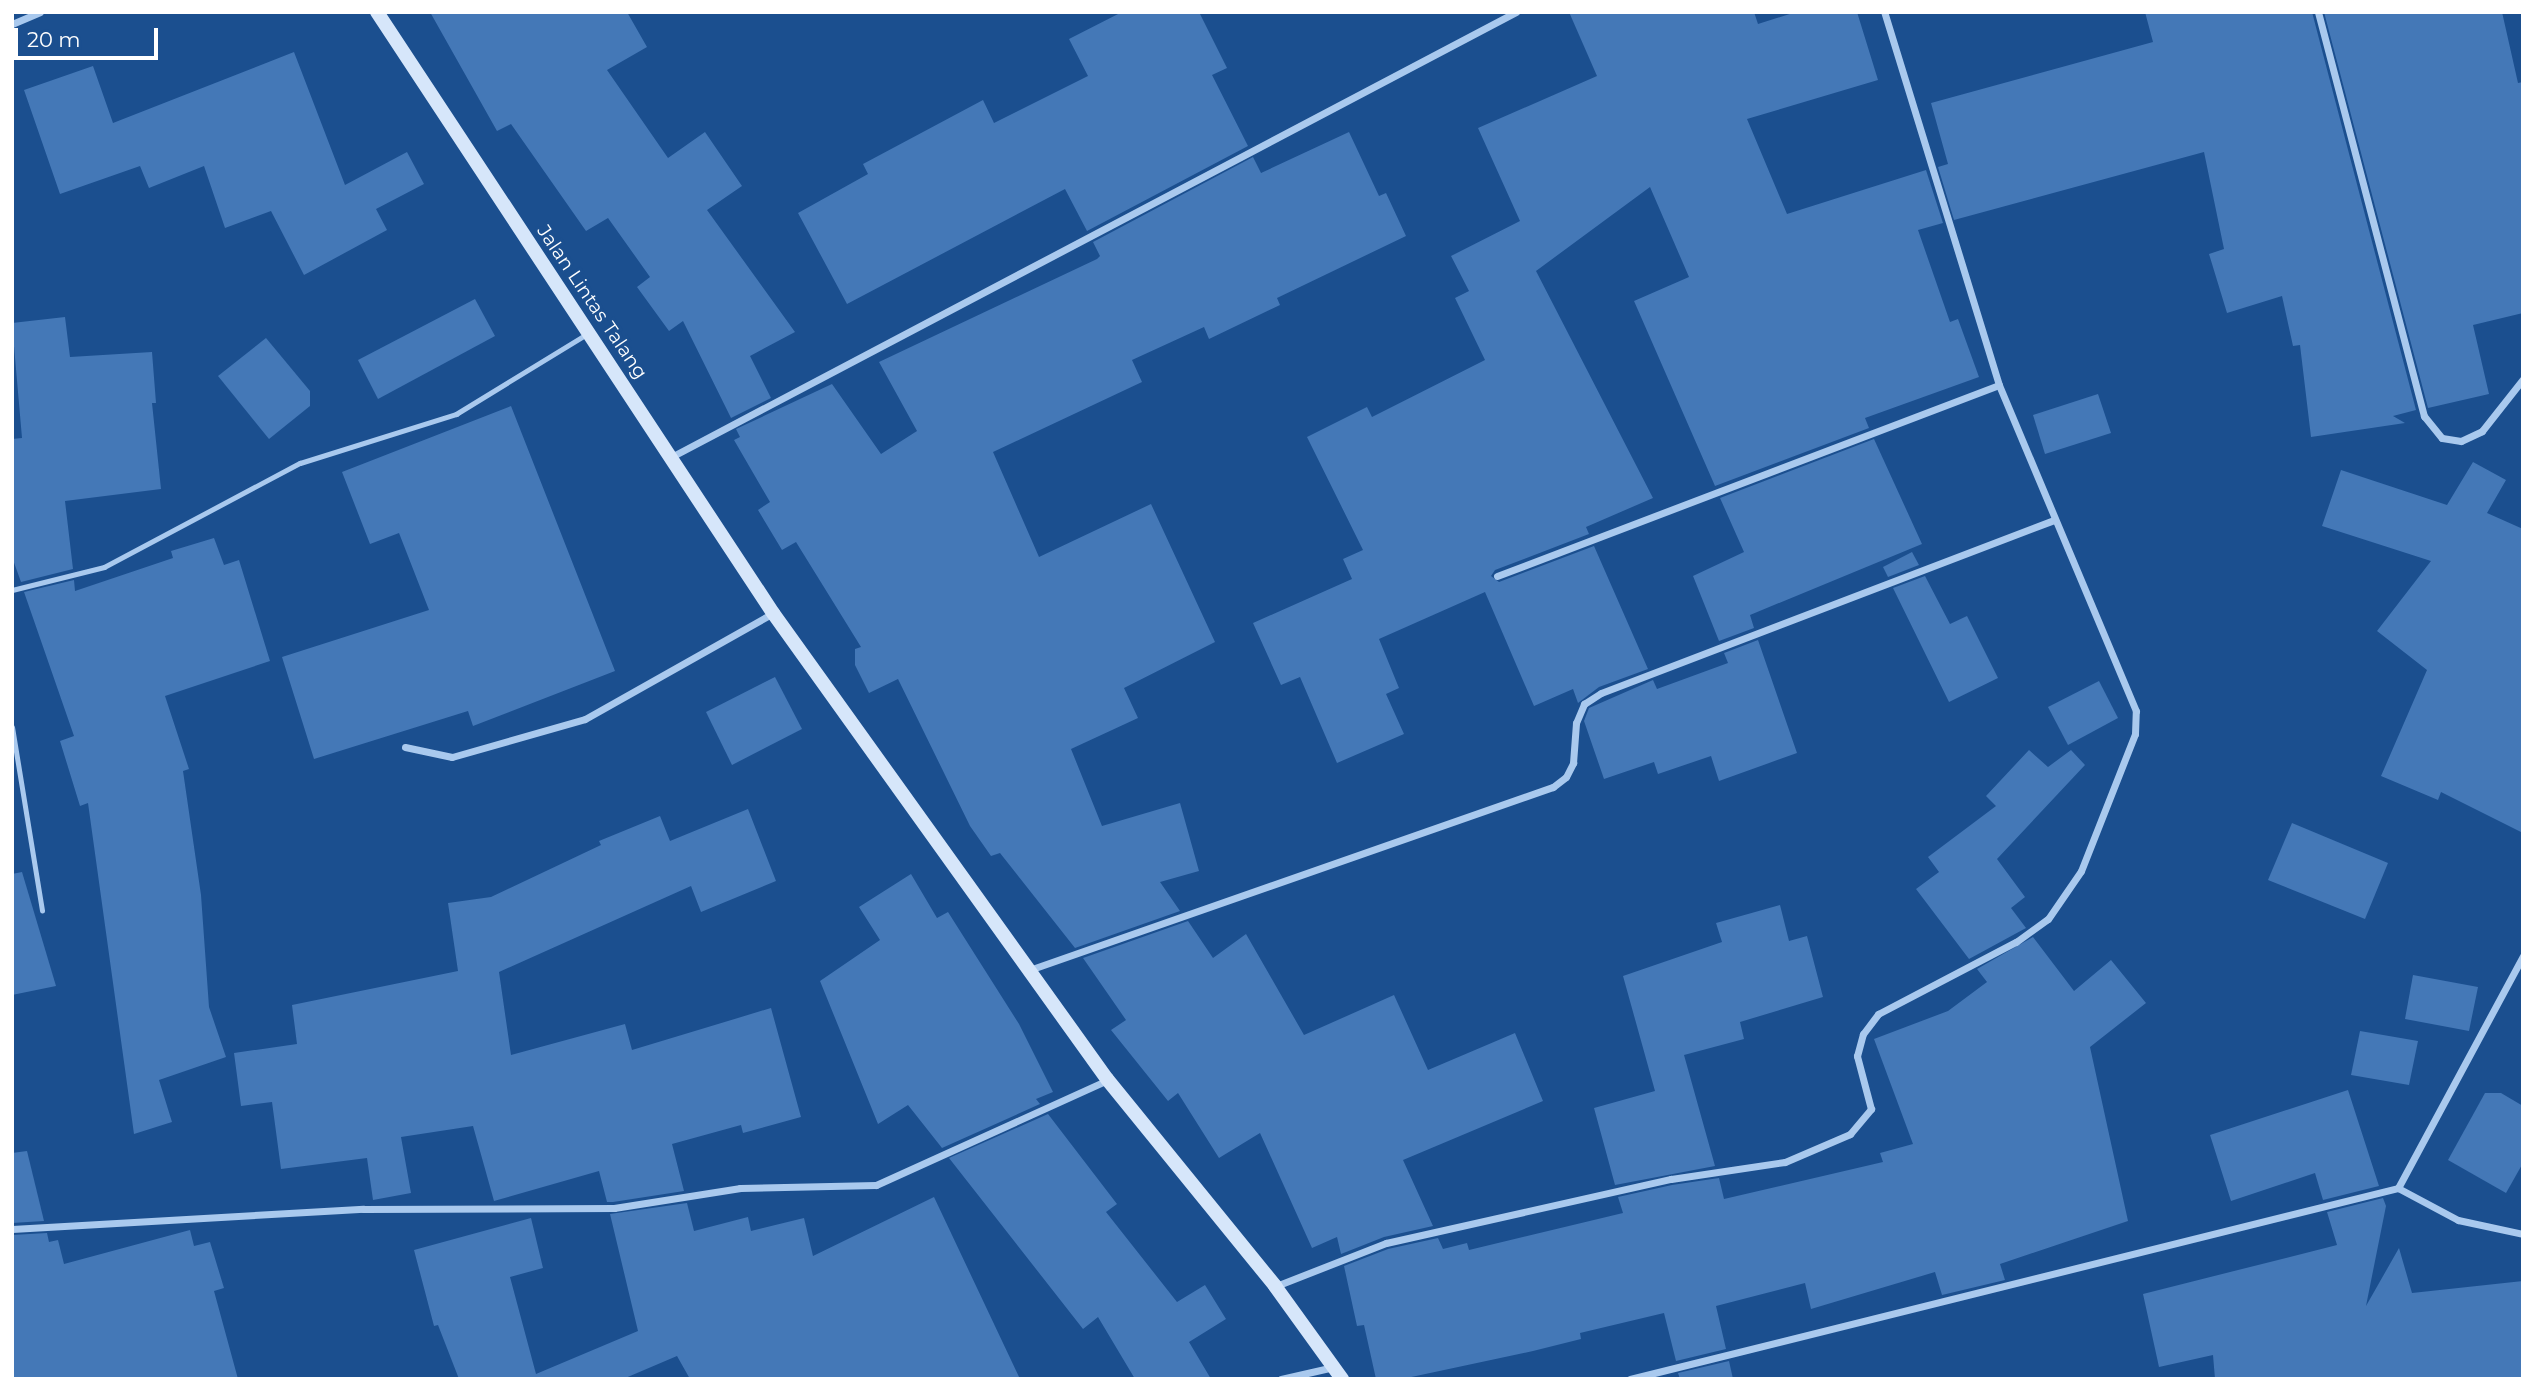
<!DOCTYPE html>
<html>
<head>
<meta charset="utf-8">
<style>
  body { margin:0 }
  #map { position:relative; width:2535px; height:1391px; overflow:hidden; background:#1b4f8f; font-family:Montserrat,sans-serif }
  div>[style] { position:absolute }
  [style*='--x'] { left:calc(var(--x)*1px); top:calc(var(--y)*1px); width:calc(var(--w)*1px); rotate:calc(var(--a)*1deg) }
  .building>* { inset:0; background:#4478b7 }
  .lane>* { height:5px; margin:-2.5px; padding:0 2.5px; transform-origin:2.5px; border-radius:2.5px; background:#a9c9ee }
  .street>* { height:7px; margin:-3.5px; padding:0 3.5px; transform-origin:3.5px; border-radius:3.5px; background:#a9c9ee }
  .secondary>* { height:14px; margin:-7px; padding:0 7px; transform-origin:7px; border-radius:7px; background:#d6e6fa }
  span { translate:-50% -50%; white-space:nowrap; text-align:center; line-height:1.15; -webkit-text-stroke:6px #1b4f8f; paint-order:stroke }
  .street-label { font-size:19px; color:#fff }
  .frame { position:absolute; inset:0; border:14px solid #fff; pointer-events:none }
  .scale { position:absolute; left:14px; top:28px; width:144px; height:32px; box-sizing:border-box; border:4px solid #fff; border-top:0; padding-left:9px; font-size:21px; line-height:24px; white-space:nowrap; color:#fff; -webkit-text-stroke:5px #1b4f8f; paint-order:stroke }
</style>
</head>
<body>
<div id="map">
  <div class="building">
    <div style="clip-path:polygon(430px 12px,627px 12px,647px 47px,607px 70px,668px 158px,705px 132px,742px 186px,707px 210px,795px 332px,750px 356px,771px 398px,731px 418px,683px 321px,669px 331px,637px 287px,650px 277px,608px 218px,586px 231px,511px 124px,497px 131px)"></div>
    <div style="clip-path:polygon(1122px 12px,1199px 12px,1227px 68px,1212px 75px,1248px 146px,1087px 231px,1065px 189px,847px 304px,798px 213px,868px 174px,863px 164px,983px 100px,994px 123px,1088px 76px,1069px 39px)"></div>
    <div style="clip-path:polygon(1569px 12px,1754px 12px,1758px 24px,1796px 12px,1857px 12px,1878px 80px,1747px 119px,1787px 214px,1926px 170px,1943px 223px,1918px 230px,1950px 322px,1958px 319px,1979px 377px,1865px 418px,1869px 428px,1715px 486px,1634px 301px,1689px 277px,1650px 187px,1536px 271px,1653px 498px,1586px 527px,1589px 534px,1495px 570px,1491px 576px,1499px 582px,1594px 546px,1648px 669px,1599px 687px,1578px 703px,1573px 689px,1534px 706px,1485px 592px,1379px 639px,1399px 688px,1386px 694px,1404px 734px,1337px 763px,1300px 677px,1281px 685px,1253px 623px,1352px 579px,1343px 559px,1363px 550px,1307px 437px,1367px 407px,1372px 417px,1485px 360px,1455px 298px,1469px 291px,1451px 256px,1520px 221px,1478px 128px,1597px 76px)"></div>
    <div style="clip-path:polygon(2145px 12px,2312px 12px,2416px 410px,2393px 416px,2405px 423px,2311px 437px,2300px 345px,2293px 346px,2282px 296px,2227px 313px,2209px 254px,2224px 249px,2204px 152px,1954px 220px,1938px 167px,1948px 164px,1931px 103px,2153px 42px)"></div>
    <div style="clip-path:polygon(2324px 12px,2502px 12px,2518px 83px,2523px 82px,2523px 313px,2473px 325px,2489px 394px,2428px 408px)"></div>
    <div style="clip-path:polygon(294px 52px,345px 185px,407px 152px,424px 184px,376px 209px,387px 230px,304px 275px,271px 211px,225px 228px,204px 166px,149px 188px,140px 166px,60px 194px,24px 90px,93px 66px,113px 123px)"></div>
    <div style="clip-path:polygon(1349px 132px,1379px 196px,1386px 193px,1406px 236px,1277px 298px,1280px 305px,1209px 339px,1204px 327px,1132px 360px,1142px 382px,993px 452px,1039px 557px,1151px 504px,1215px 642px,1124px 688px,1138px 718px,1071px 749px,1102px 826px,1180px 803px,1199px 871px,1160px 882px,1180px 911px,1075px 948px,1000px 853px,991px 856px,970px 826px,898px 679px,869px 693px,855px 665px,855px 649px,861px 647px,796px 542px,782px 550px,758px 510px,770px 502px,734px 440px,740px 437px,736px 429px,832px 384px,881px 454px,917px 431px,879px 362px,1097px 259px,1100px 256px,1093px 242px,1253px 157px,1261px 173px)"></div>
    <div style="clip-path:polygon(475px 299px,495px 336px,378px 399px,358px 360px)"></div>
    <div style="clip-path:polygon(65px 317px,70px 357px,152px 352px,156px 403px,152px 403px,161px 489px,65px 501px,73px 569px,21px 582px,12px 557px,12px 439px,22px 438px,12px 323px)"></div>
    <div style="clip-path:polygon(266px 338px,310px 391px,310px 406px,269px 439px,218px 376px)"></div>
    <div style="clip-path:polygon(2098px 394px,2111px 433px,2045px 454px,2033px 415px)"></div>
    <div style="clip-path:polygon(511px 406px,615px 671px,473px 726px,468px 711px,314px 759px,282px 657px,429px 610px,399px 533px,370px 544px,342px 472px)"></div>
    <div style="clip-path:polygon(1874px 439px,1922px 544px,1750px 615px,1754px 628px,1719px 641px,1693px 576px,1744px 552px,1720px 498px)"></div>
    <div style="clip-path:polygon(2473px 462px,2506px 480px,2487px 513px,2523px 529px,2523px 833px,2441px 792px,2438px 800px,2381px 776px,2427px 670px,2377px 631px,2431px 561px,2322px 526px,2341px 470px,2447px 505px)"></div>
    <div style="clip-path:polygon(214px 538px,224px 565px,239px 560px,270px 661px,165px 696px,189px 769px,183px 771px,201px 895px,209px 1007px,226px 1057px,159px 1080px,172px 1122px,134px 1134px,88px 803px,80px 806px,60px 741px,74px 736px,24px 592px,74px 580px,75px 591px,173px 558px,171px 551px)"></div>
    <div style="clip-path:polygon(1912px 552px,1919px 565px,1888px 577px,1883px 567px)"></div>
    <div style="clip-path:polygon(1925px 576px,1950px 624px,1967px 616px,1998px 678px,1949px 702px,1893px 588px)"></div>
    <div style="clip-path:polygon(1758px 640px,1797px 753px,1719px 781px,1711px 756px,1658px 774px,1654px 762px,1604px 779px,1584px 721px,1589px 708px,1653px 680px,1657px 689px,1728px 663px,1724px 653px)"></div>
    <div style="clip-path:polygon(775px 677px,802px 729px,732px 765px,706px 712px)"></div>
    <div style="clip-path:polygon(2099px 681px,2118px 718px,2068px 745px,2048px 707px)"></div>
    <div style="clip-path:polygon(2029px 750px,2048px 767px,2071px 750px,2085px 765px,1997px 859px,2025px 897px,2011px 908px,2026px 928px,1969px 959px,1916px 889px,1939px 872px,1928px 857px,1996px 806px,1986px 796px)"></div>
    <div style="clip-path:polygon(748px 809px,776px 881px,701px 912px,691px 886px,499px 972px,511px 1055px,625px 1024px,632px 1050px,771px 1008px,801px 1117px,743px 1133px,741px 1125px,672px 1144px,684px 1191px,613px 1202px,607px 1202px,599px 1171px,494px 1201px,473px 1126px,401px 1137px,411px 1193px,373px 1200px,367px 1158px,281px 1169px,272px 1102px,241px 1106px,234px 1053px,297px 1044px,292px 1005px,458px 971px,448px 903px,491px 897px,601px 845px,599px 841px,660px 816px,670px 841px)"></div>
    <div style="clip-path:polygon(2292px 823px,2388px 863px,2365px 919px,2268px 880px)"></div>
    <div style="clip-path:polygon(22px 872px,56px 986px,12px 995px,12px 874px)"></div>
    <div style="clip-path:polygon(911px 874px,937px 918px,948px 912px,1019px 1024px,1053px 1092px,1036px 1099px,1040px 1104px,942px 1148px,908px 1105px,878px 1124px,820px 981px,880px 940px,859px 907px)"></div>
    <div style="clip-path:polygon(1780px 905px,1789px 941px,1807px 936px,1823px 997px,1740px 1022px,1744px 1039px,1684px 1055px,1715px 1166px,1615px 1185px,1594px 1108px,1655px 1091px,1623px 976px,1722px 942px,1716px 923px)"></div>
    <div style="clip-path:polygon(1188px 921px,1213px 958px,1246px 934px,1304px 1035px,1394px 995px,1428px 1070px,1515px 1033px,1543px 1101px,1403px 1160px,1433px 1226px,1384px 1237px,1341px 1254px,1337px 1237px,1312px 1248px,1260px 1133px,1219px 1158px,1178px 1093px,1168px 1101px,1111px 1030px,1126px 1020px,1083px 958px)"></div>
    <div style="clip-path:polygon(2033px 937px,2074px 991px,2111px 960px,2146px 1003px,2090px 1047px,2128px 1221px,2000px 1264px,2005px 1280px,1942px 1295px,1935px 1272px,1811px 1309px,1805px 1283px,1716px 1306px,1726px 1349px,1676px 1361px,1664px 1313px,1580px 1333px,1581px 1339px,1533px 1351px,1402px 1379px,1376px 1379px,1364px 1325px,1357px 1326px,1344px 1266px,1388px 1249px,1438px 1238px,1443px 1249px,1467px 1243px,1469px 1250px,1623px 1213px,1618px 1197px,1672px 1185px,1719px 1178px,1724px 1199px,1883px 1162px,1880px 1153px,1913px 1144px,1874px 1039px,1948px 1011px,1987px 982px,1977px 969px)"></div>
    <div style="clip-path:polygon(2413px 975px,2478px 987px,2469px 1031px,2405px 1019px)"></div>
    <div style="clip-path:polygon(2360px 1031px,2418px 1041px,2409px 1085px,2351px 1075px)"></div>
    <div style="clip-path:polygon(2348px 1090px,2379px 1186px,2323px 1200px,2315px 1173px,2231px 1201px,2210px 1135px)"></div>
    <div style="clip-path:polygon(2485px 1093px,2501px 1093px,2523px 1106px,2523px 1163px,2506px 1193px,2448px 1160px)"></div>
    <div style="clip-path:polygon(1048px 1114px,1117px 1204px,1106px 1212px,1177px 1302px,1205px 1285px,1226px 1319px,1189px 1342px,1211px 1379px,1135px 1379px,1098px 1317px,1083px 1329px,949px 1158px)"></div>
    <div style="clip-path:polygon(27px 1151px,44px 1221px,12px 1223px,12px 1153px)"></div>
    <div style="clip-path:polygon(934px 1197px,1020px 1379px,690px 1379px,677px 1356px,623px 1379px,459px 1379px,438px 1325px,434px 1326px,414px 1250px,531px 1218px,543px 1268px,510px 1277px,536px 1374px,638px 1331px,610px 1214px,687px 1203px,694px 1231px,748px 1217px,751px 1231px,804px 1218px,813px 1256px)"></div>
    <div style="clip-path:polygon(2383px 1198px,2386px 1206px,2366px 1306px,2399px 1248px,2412px 1293px,2523px 1281px,2523px 1379px,2215px 1379px,2213px 1355px,2159px 1367px,2143px 1294px,2337px 1245px,2327px 1212px)"></div>
    <div style="clip-path:polygon(190px 1230px,194px 1246px,210px 1242px,224px 1288px,214px 1291px,238px 1379px,12px 1379px,12px 1235px,47px 1233px,49px 1242px,58px 1240px,64px 1264px)"></div>
    <div style="clip-path:polygon(1729px 1361px,1733px 1379px,1680px 1379px,1678px 1373px)"></div>
  </div>
  <div class="lane">
    <div style="--x:12;--y:590;--w:95;--a:-14"></div>
    <div style="--x:104;--y:567;--w:222;--a:-28"></div>
    <div style="--x:300;--y:463;--w:164;--a:-17.4"></div>
    <div style="--x:456;--y:414;--w:155;--a:-31.5"></div>
    <div style="--x:12;--y:727;--w:186;--a:80.7"></div>
  </div>
  <div class="street">
    <div style="--x:2318;--y:12;--w:418;--a:75.3"></div>
    <div style="--x:2424;--y:416;--w:28;--a:51"></div>
    <div style="--x:2442;--y:438;--w:19;--a:9"></div>
    <div style="--x:2461;--y:441;--w:23;--a:-25"></div>
    <div style="--x:2482;--y:431;--w:66;--a:-51.7"></div>
    <div style="--x:12;--y:24;--w:30;--a:-23"></div>
    <div style="--x:673;--y:456;--w:953;--a:-27.78"></div>
    <div style="--x:1497;--y:576;--w:537;--a:-20.83"></div>
    <div style="--x:405;--y:747;--w:48;--a:12"></div>
    <div style="--x:452;--y:757;--w:138;--a:-15.9"></div>
    <div style="--x:585;--y:719;--w:216;--a:-29.4"></div>
    <div style="--x:1032;--y:969;--w:552;--a:-19.26"></div>
    <div style="--x:1553;--y:787;--w:16;--a:-38"></div>
    <div style="--x:1566;--y:777;--w:16;--a:-63"></div>
    <div style="--x:1573;--y:763;--w:40;--a:-85.7"></div>
    <div style="--x:1576;--y:723;--w:21;--a:-67"></div>
    <div style="--x:1584;--y:704;--w:20;--a:-33"></div>
    <div style="--x:1601;--y:693;--w:486;--a:-20.9"></div>
    <div style="--x:2398;--y:1188;--w:264;--a:-61.7"></div>
    <div style="--x:12;--y:1229;--w:352;--a:-3.3"></div>
    <div style="--x:363;--y:1209;--w:251;--a:-0.2"></div>
    <div style="--x:614;--y:1208;--w:128;--a:-9"></div>
    <div style="--x:740;--y:1188;--w:136;--a:-1.3"></div>
    <div style="--x:876;--y:1185;--w:254;--a:-24.4"></div>
    <div style="--x:1276;--y:1286;--w:118;--a:-21.4"></div>
    <div style="--x:1386;--y:1243;--w:292;--a:-12.7"></div>
    <div style="--x:1671;--y:1179;--w:115;--a:-8.5"></div>
    <div style="--x:1785;--y:1162;--w:71;--a:-23.3"></div>
    <div style="--x:1850;--y:1134;--w:33;--a:-50"></div>
    <div style="--x:1871;--y:1109;--w:55;--a:-104.8"></div>
    <div style="--x:1857;--y:1056;--w:23;--a:-75"></div>
    <div style="--x:1863;--y:1034;--w:25;--a:-53"></div>
    <div style="--x:1878;--y:1014;--w:156;--a:-27.6"></div>
    <div style="--x:2016;--y:942;--w:39;--a:-36"></div>
    <div style="--x:2048;--y:919;--w:58;--a:-55.5"></div>
    <div style="--x:2081;--y:871;--w:147;--a:-68.5"></div>
    <div style="--x:2135;--y:734;--w:23;--a:-88"></div>
    <div style="--x:2136;--y:711;--w:354;--a:-112.8"></div>
    <div style="--x:1999;--y:385;--w:390;--a:-107.1"></div>
    <div style="--x:1281;--y:1379;--w:54;--a:-12.8"></div>
    <div style="--x:1630;--y:1379;--w:791;--a:-13.97"></div>
    <div style="--x:2398;--y:1188;--w:68;--a:28.1"></div>
    <div style="--x:2458;--y:1220;--w:66;--a:12.2"></div>
  </div>
  <div class="secondary">
    <div style="--x:377;--y:12;--w:720;--a:56.62"></div>
    <div style="--x:773;--y:613;--w:573;--a:54.37"></div>
    <div style="--x:1107;--y:1079;--w:267;--a:50.9"></div>
    <div style="--x:1275;--y:1286;--w:115;--a:54.2"></div>
  </div>
  <div class="street-label">
    <span style="left:592px;top:302px;rotate:56deg">Jalan Lintas Talang</span>
  </div>
  <div class="frame"></div>
  <div class="scale">20 m</div>
</div>
</body>
</html>
